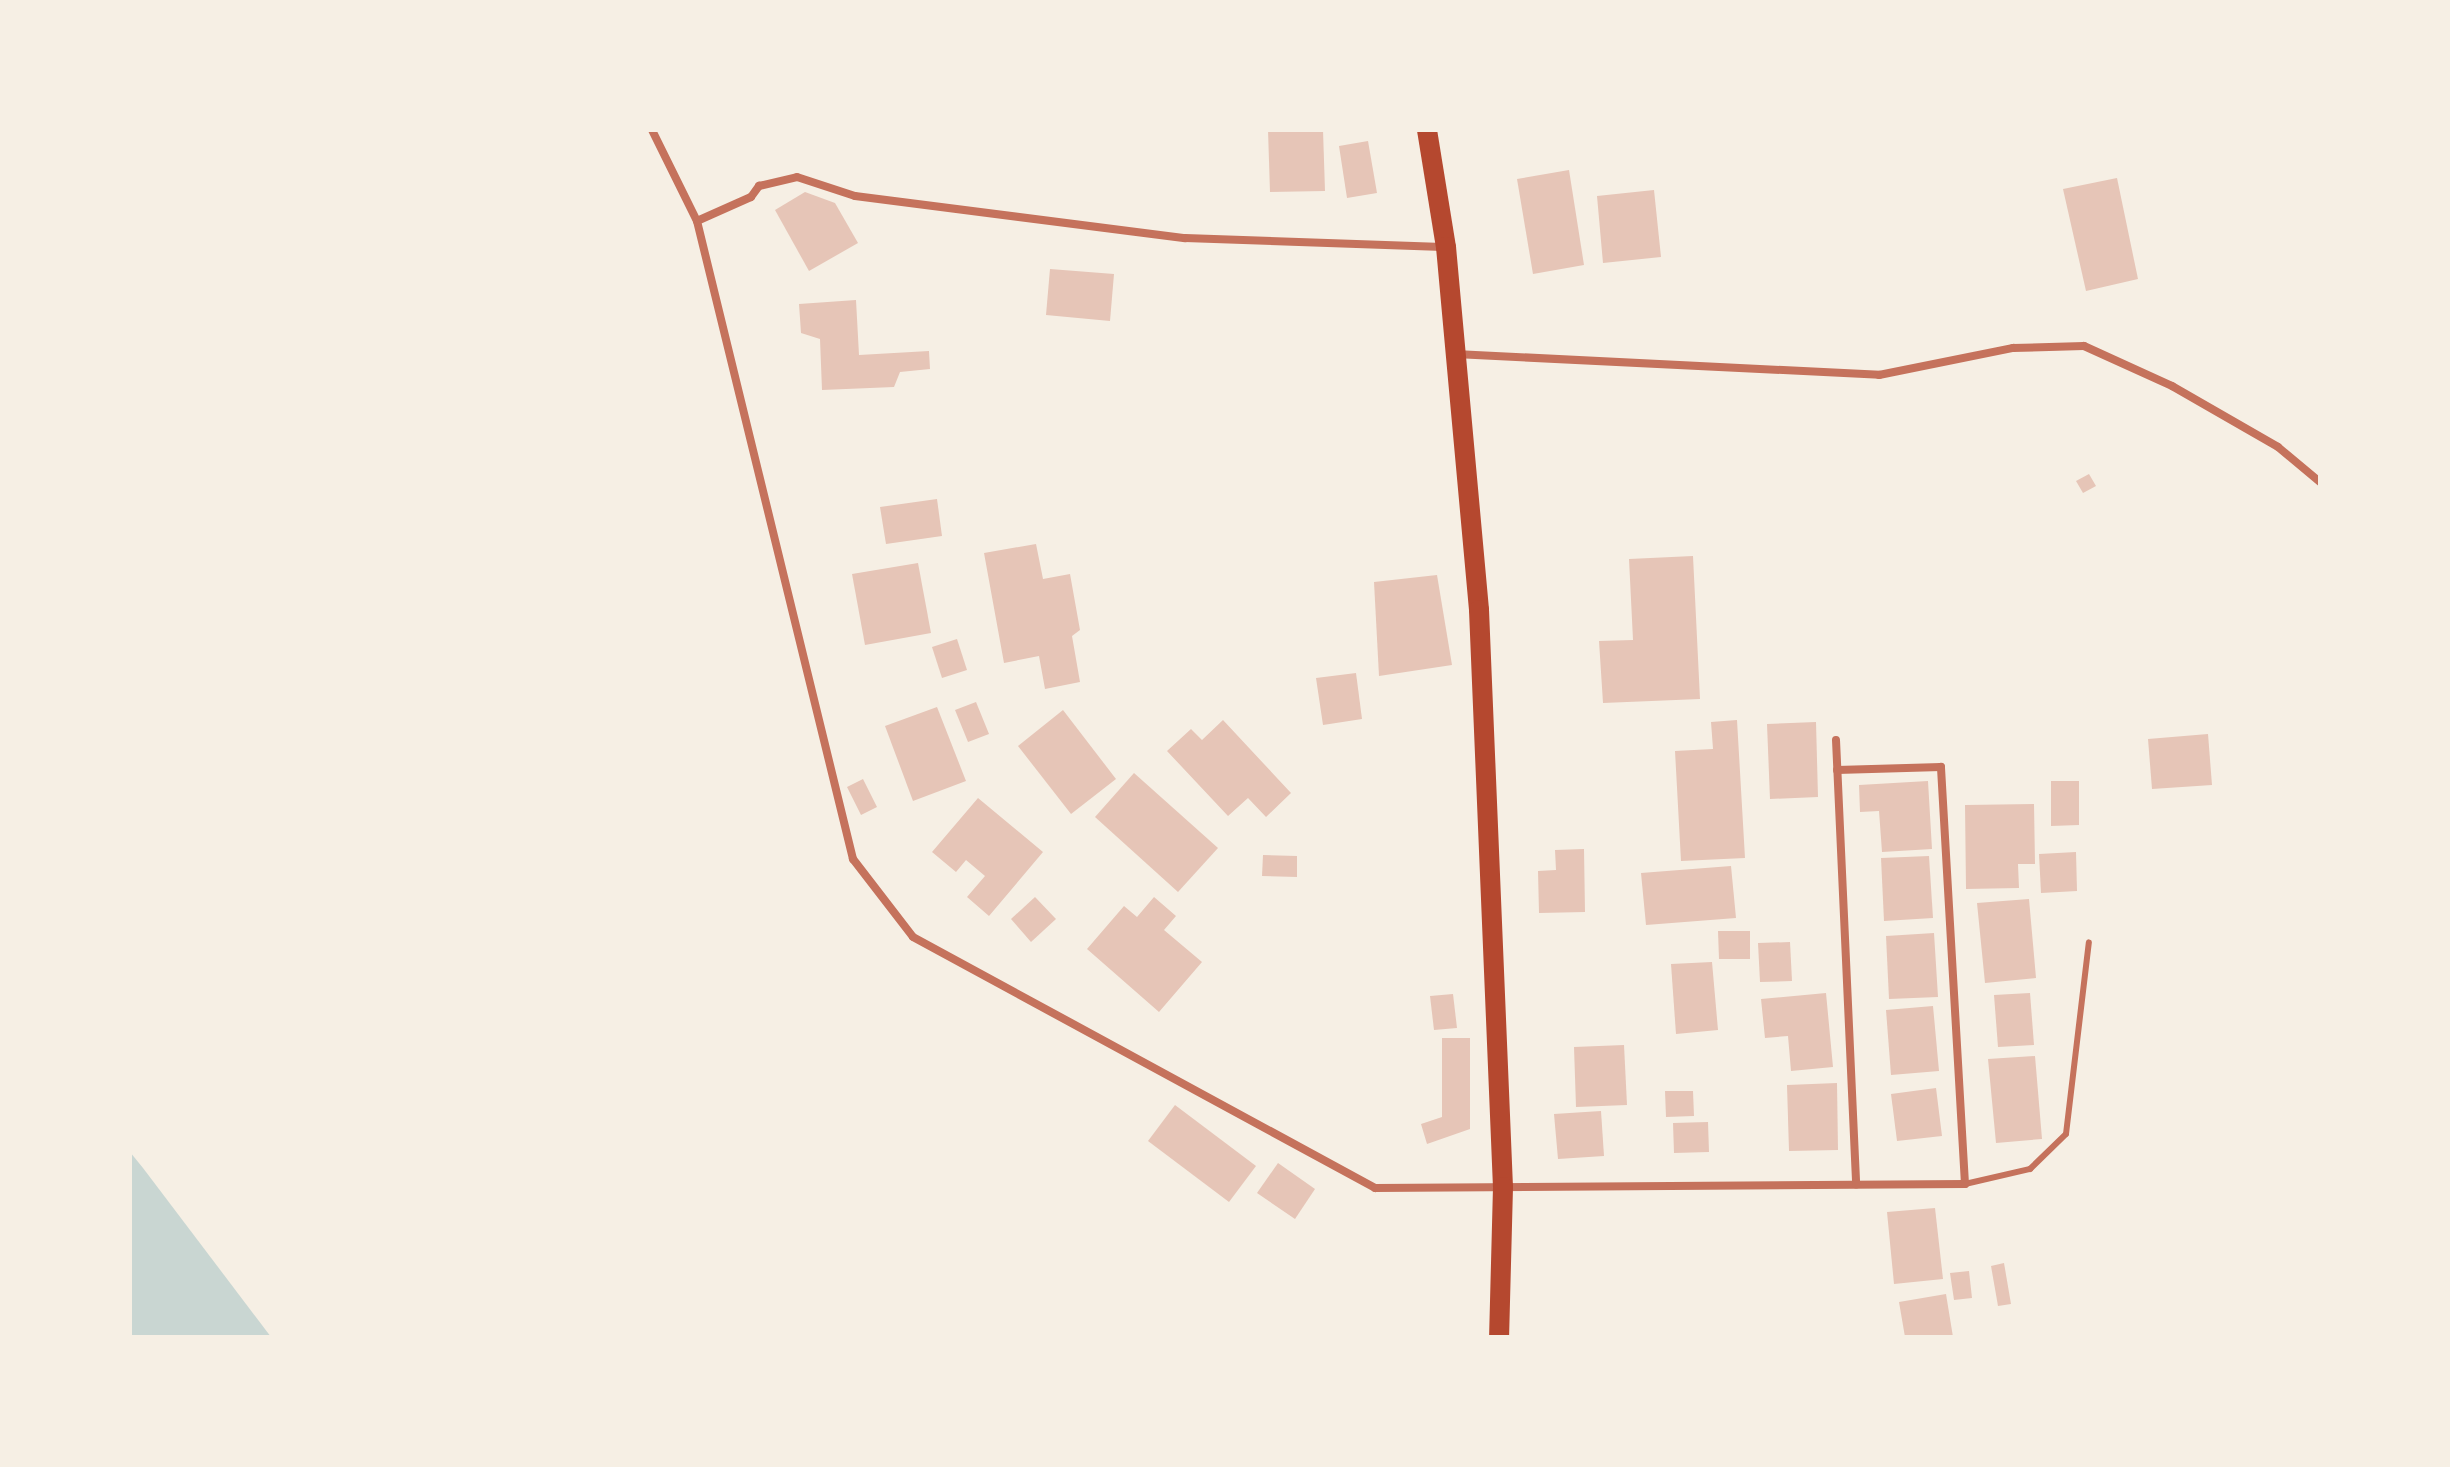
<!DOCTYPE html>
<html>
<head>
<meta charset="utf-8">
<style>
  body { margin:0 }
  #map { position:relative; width:2450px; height:1467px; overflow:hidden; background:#f6efe4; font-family:"Asap Condensed",sans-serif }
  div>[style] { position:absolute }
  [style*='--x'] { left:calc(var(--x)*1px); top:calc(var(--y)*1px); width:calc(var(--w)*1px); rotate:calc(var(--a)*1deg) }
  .water>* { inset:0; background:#c9d6d2 }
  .building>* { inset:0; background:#e6c5b7 }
  .service>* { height:6px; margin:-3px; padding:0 3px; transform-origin:3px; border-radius:3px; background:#c5725c }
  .minor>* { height:8px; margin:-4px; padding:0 4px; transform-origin:4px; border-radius:4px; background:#c5725c }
  .primary>* { height:20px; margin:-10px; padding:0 10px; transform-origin:10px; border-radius:10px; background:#b5482f }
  span { translate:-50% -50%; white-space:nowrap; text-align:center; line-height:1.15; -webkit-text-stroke:8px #f6efe4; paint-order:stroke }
  .frame { position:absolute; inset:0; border:132px solid #f6efe4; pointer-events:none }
</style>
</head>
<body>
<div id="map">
  <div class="water">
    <div style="clip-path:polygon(130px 1152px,143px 1168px,271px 1337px,130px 1337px)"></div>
  </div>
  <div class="building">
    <div style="clip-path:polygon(1268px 130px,1323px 130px,1325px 191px,1270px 192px)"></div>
    <div style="clip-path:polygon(1368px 141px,1377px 193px,1347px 198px,1339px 146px)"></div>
    <div style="clip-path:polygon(1569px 170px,1584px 265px,1533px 274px,1517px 179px)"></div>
    <div style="clip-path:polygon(2117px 178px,2138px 279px,2086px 291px,2063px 189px)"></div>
    <div style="clip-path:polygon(1654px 190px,1661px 257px,1603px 263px,1597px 196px)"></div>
    <div style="clip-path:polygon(805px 192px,835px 203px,858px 243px,809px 271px,775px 210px)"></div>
    <div style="clip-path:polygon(1050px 269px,1114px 274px,1110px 321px,1046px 315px)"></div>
    <div style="clip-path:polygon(856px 300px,859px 355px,929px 351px,930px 369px,900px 372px,894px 387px,822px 390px,820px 339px,801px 333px,799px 304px)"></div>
    <div style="clip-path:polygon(2089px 474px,2096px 486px,2083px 493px,2076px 481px)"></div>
    <div style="clip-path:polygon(937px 499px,942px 536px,886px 544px,880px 507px)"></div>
    <div style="clip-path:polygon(1036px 544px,1043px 579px,1070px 574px,1080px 630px,1072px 636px,1080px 682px,1045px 689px,1039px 656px,1004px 663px,984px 553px)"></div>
    <div style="clip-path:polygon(1693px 556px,1700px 699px,1603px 703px,1599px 641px,1633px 640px,1629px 559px)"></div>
    <div style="clip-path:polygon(918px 563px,931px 633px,865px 645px,852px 574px)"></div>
    <div style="clip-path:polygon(1437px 575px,1452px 665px,1379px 676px,1374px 582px)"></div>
    <div style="clip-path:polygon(957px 639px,967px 670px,942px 678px,932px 647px)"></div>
    <div style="clip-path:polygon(1356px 673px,1362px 719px,1323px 725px,1316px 678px)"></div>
    <div style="clip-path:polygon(976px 702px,989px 734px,968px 742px,955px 710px)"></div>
    <div style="clip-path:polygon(937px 707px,966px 781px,913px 801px,885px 726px)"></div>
    <div style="clip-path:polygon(1063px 710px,1116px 779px,1071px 814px,1018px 746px)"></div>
    <div style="clip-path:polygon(1223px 720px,1291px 793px,1266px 817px,1248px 798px,1228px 816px,1167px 751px,1191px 729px,1202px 740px)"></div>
    <div style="clip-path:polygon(1737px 720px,1745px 858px,1681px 861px,1675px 751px,1713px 749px,1711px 722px)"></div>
    <div style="clip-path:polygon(1816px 722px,1818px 797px,1770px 799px,1767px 724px)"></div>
    <div style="clip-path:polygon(2208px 734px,2212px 785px,2152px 789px,2148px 739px)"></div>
    <div style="clip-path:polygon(1134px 773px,1218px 848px,1178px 892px,1095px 817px)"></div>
    <div style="clip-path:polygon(863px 779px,877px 807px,861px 815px,847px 787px)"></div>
    <div style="clip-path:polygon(1928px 781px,1932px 849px,1882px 852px,1879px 811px,1860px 812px,1859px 785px)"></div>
    <div style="clip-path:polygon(2051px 781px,2079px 781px,2079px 825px,2051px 826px)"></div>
    <div style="clip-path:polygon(978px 798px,1043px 852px,989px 916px,967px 897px,985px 876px,966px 860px,956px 872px,932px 852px)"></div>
    <div style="clip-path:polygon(2034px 804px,2035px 864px,2018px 864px,2019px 888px,1966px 889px,1965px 805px)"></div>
    <div style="clip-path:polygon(1584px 849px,1585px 912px,1539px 913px,1538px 871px,1556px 870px,1555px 850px)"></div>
    <div style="clip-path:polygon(2076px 852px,2077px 891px,2041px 893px,2039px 854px)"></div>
    <div style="clip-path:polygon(1263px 855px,1297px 856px,1297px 877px,1262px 876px)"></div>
    <div style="clip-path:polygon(1929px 856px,1933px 918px,1884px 921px,1881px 858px)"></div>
    <div style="clip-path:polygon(1731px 866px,1736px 918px,1646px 925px,1641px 873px)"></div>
    <div style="clip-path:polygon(1035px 897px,1056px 919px,1031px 942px,1011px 919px)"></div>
    <div style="clip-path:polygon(1154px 897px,1176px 916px,1164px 930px,1202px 962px,1159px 1012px,1087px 949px,1124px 906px,1137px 917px)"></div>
    <div style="clip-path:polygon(2029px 899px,2036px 978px,1985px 983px,1977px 903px)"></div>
    <div style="clip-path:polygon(1718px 931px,1750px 931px,1750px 959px,1719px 959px)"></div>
    <div style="clip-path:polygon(1934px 933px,1938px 997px,1889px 999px,1886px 936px)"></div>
    <div style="clip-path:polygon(1790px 942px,1792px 981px,1760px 982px,1758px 943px)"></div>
    <div style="clip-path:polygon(1712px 962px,1718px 1030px,1676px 1034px,1671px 964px)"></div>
    <div style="clip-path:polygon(1826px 993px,1833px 1067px,1791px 1071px,1788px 1036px,1765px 1038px,1761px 999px)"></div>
    <div style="clip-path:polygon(2030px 993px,2034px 1045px,1998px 1047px,1994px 995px)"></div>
    <div style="clip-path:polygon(1453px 994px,1457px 1028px,1434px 1030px,1430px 996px)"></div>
    <div style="clip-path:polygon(1933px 1006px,1939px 1071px,1891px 1075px,1886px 1010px)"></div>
    <div style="clip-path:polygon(1442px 1038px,1470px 1038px,1470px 1129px,1427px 1144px,1421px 1124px,1442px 1117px)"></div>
    <div style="clip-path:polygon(1624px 1045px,1627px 1105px,1576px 1107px,1574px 1047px)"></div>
    <div style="clip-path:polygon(2035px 1056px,2042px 1139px,1996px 1143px,1988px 1059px)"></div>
    <div style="clip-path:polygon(1837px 1083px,1838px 1150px,1789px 1151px,1787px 1085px)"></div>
    <div style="clip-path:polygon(1936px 1088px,1942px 1136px,1897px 1141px,1891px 1094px)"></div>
    <div style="clip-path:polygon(1665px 1091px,1693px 1091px,1694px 1116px,1666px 1117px)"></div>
    <div style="clip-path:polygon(1175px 1105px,1256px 1166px,1229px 1202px,1148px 1141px)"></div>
    <div style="clip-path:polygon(1601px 1111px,1604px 1156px,1558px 1159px,1554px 1114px)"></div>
    <div style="clip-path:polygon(1708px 1122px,1709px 1152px,1674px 1153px,1673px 1123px)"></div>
    <div style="clip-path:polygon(1278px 1163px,1315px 1189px,1295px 1219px,1257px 1193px)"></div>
    <div style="clip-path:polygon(1935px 1208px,1943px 1279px,1894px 1284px,1887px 1212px)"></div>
    <div style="clip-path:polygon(2004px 1263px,2011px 1304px,1998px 1306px,1991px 1266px)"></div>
    <div style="clip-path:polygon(1969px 1271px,1972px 1298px,1954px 1300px,1950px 1273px)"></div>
    <div style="clip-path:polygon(1946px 1294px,1953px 1337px,1905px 1337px,1899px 1302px)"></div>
  </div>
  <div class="service">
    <div style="--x:1965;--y:1184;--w:67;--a:-13"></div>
    <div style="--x:2030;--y:1169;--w:50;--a:-44.2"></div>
    <div style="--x:2066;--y:1134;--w:193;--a:-83.2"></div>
  </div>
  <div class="minor">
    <div style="--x:652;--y:130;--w:102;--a:63.7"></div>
    <div style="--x:697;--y:221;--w:657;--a:76.26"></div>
    <div style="--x:853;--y:859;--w:98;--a:52.4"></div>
    <div style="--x:913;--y:937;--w:526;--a:28.51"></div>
    <div style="--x:1375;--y:1188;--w:590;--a:-0.39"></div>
    <div style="--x:1965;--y:1184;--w:418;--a:-93.3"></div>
    <div style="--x:1941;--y:767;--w:104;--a:178.3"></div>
    <div style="--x:697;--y:221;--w:59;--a:-24"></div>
    <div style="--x:751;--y:197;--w:14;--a:-54"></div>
    <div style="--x:759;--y:186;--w:39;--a:-13"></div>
    <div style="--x:797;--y:177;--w:61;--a:18.1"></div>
    <div style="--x:855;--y:196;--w:333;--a:7.3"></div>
    <div style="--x:1185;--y:238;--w:258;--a:2"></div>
    <div style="--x:1455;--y:354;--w:425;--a:2.8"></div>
    <div style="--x:1879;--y:375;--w:137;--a:-11.4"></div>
    <div style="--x:2013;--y:348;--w:71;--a:-1.6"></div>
    <div style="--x:2084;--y:346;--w:97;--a:24.4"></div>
    <div style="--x:2172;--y:386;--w:122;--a:29.9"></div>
    <div style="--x:2278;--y:447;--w:55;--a:39.8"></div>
    <div style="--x:1836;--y:740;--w:445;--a:87.4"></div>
  </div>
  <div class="primary">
    <div style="--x:1427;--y:130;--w:119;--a:80.8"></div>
    <div style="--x:1446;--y:247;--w:364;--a:84.8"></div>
    <div style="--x:1479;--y:610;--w:577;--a:87.62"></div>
    <div style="--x:1503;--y:1187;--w:150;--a:91.5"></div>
  </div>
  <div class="frame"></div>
</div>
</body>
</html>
